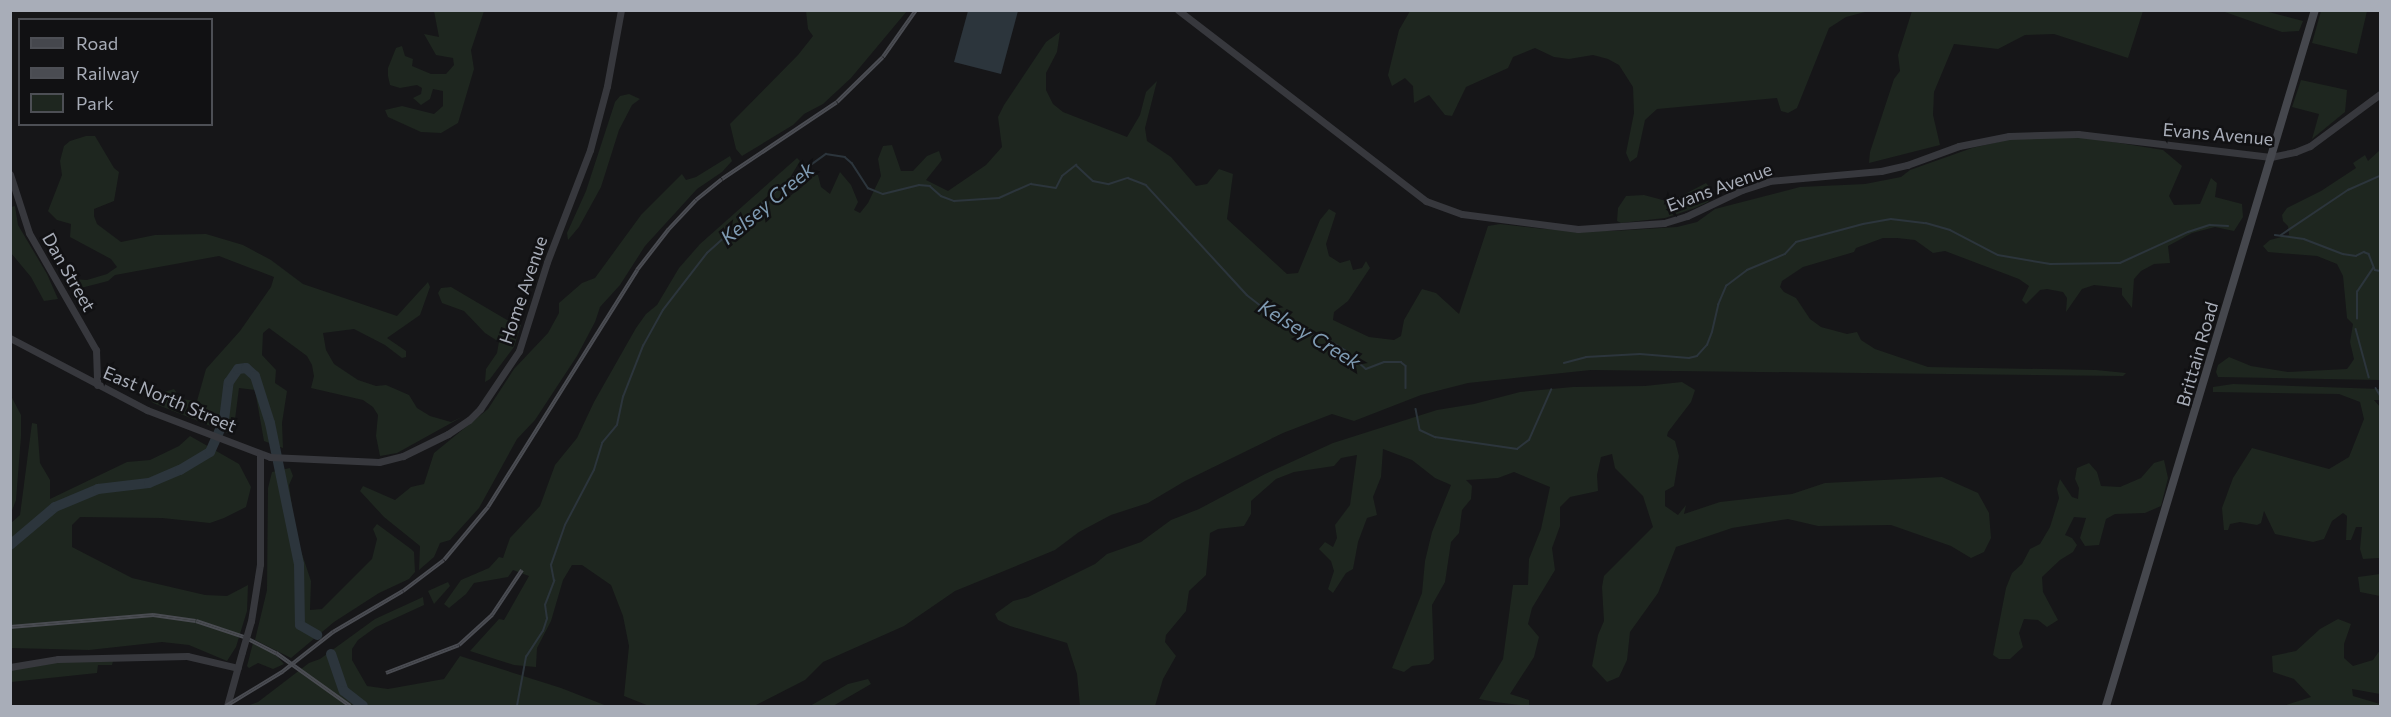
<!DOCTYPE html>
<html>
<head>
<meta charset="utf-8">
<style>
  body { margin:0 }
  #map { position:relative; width:2391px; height:717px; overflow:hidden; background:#161618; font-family:Commissioner,sans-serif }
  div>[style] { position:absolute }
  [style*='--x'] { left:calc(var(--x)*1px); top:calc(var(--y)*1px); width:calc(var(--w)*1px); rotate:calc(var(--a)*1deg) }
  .green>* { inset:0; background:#1e261f }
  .water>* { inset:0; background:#2c353c }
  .stream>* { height:1.5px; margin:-0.75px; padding:0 0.75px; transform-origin:0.75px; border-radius:0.75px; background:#2c353c }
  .river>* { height:10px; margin:-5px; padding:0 5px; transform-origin:5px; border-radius:5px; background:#2c353c }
  .tertiary>* { height:7px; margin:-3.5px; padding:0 3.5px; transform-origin:3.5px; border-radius:3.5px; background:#37383d }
  .secondary>* { height:8px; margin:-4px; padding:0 4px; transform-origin:4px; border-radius:4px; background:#45474d }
  .rail>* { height:4px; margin-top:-2px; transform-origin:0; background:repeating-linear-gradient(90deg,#111113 0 4.5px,#4a4c52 0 9px); box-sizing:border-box; border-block:2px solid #4a4c52 }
  .tertiary-bridge>* { height:7px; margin:-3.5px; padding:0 3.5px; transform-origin:3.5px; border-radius:3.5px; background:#37383d }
  span { translate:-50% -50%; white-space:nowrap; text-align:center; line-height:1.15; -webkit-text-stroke:5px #111113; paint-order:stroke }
  .street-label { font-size:18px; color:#a8adb8 }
  .water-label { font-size:20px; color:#7f9bb3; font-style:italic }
  .frame { position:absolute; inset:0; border:12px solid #a8adb8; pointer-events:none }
  .legend { position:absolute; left:18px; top:18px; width:195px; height:108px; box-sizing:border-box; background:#111113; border:2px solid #4d4f55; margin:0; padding:8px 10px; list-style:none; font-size:18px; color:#a8adb8 }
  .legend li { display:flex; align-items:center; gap:12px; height:30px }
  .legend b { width:30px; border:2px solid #4d4f55 }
</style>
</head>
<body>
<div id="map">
  <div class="green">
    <div style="clip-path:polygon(434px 11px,484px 11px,471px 50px,474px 69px,458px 123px,441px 133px,421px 132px,388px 117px,385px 110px,402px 106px,434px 114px,443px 106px,443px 91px,433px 89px,430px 99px,421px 105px,413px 98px,421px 94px,422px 88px,417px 85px,400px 88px,390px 85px,388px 76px,388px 68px,396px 48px,402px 46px,405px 56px,413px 59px,412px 66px,431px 74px,446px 74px,454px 65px,453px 58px,436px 55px,424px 34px,439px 37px)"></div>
    <div style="clip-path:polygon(806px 11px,907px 11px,851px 78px,823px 104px,804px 114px,793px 125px,742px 156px,736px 149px,730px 124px,798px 55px,813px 36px,808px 29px)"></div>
    <div style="clip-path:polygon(1410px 11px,1410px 10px,1869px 11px,1846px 17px,1829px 28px,1797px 108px,1788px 113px,1781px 111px,1777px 98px,1657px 109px,1645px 120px,1637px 157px,1630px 162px,1626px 153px,1634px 113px,1633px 87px,1619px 65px,1608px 59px,1593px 55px,1569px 59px,1554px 57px,1535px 48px,1513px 57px,1508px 68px,1466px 87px,1452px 116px,1445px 115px,1429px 95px,1414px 103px,1413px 86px,1405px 78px,1392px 86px,1388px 75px,1399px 30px)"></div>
    <div style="clip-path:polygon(1912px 11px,1912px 10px,2143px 11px,2128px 58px,2054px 34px,2025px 35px,1998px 49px,1954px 44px,1934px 92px,1933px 115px,1940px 145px,1869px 163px,1870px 152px,1894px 79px,1900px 71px,1898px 55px)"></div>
    <div style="clip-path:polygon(2222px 11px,2265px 11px,2303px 21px,2299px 31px,2282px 32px)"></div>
    <div style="clip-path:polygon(2321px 11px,2367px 11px,2357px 54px,2312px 43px)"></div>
    <div style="clip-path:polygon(1060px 32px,1057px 52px,1046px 73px,1046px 90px,1053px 104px,1063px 112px,1127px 137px,1140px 115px,1146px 92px,1157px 81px,1145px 128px,1147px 141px,1171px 157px,1196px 186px,1207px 184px,1219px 169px,1233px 174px,1227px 219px,1287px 274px,1298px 273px,1320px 220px,1329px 209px,1336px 213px,1326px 244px,1329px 256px,1340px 263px,1350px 260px,1353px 270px,1362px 268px,1366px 261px,1370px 268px,1348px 301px,1334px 312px,1333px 320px,1369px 337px,1394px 340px,1401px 336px,1404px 320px,1422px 289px,1436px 293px,1459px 314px,1488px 226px,1500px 224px,1544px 229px,1613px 231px,1677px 227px,1697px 222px,1715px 209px,1800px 187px,1865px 184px,1901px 177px,1910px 170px,1972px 148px,2016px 138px,2082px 137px,2163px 150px,2182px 166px,2169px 196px,2174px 205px,2200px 204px,2211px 178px,2217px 183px,2215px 197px,2242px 204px,2243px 217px,2234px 231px,2215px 227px,2192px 233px,2168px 246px,2170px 263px,2154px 264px,2141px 271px,2134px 279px,2132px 308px,2122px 295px,2122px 288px,2094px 285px,2082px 289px,2066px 312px,2067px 298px,2063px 292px,2047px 289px,2040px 290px,2026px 304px,2022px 300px,2029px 286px,2019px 279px,1945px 251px,1933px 253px,1915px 240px,1897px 238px,1883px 238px,1856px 248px,1854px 252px,1803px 267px,1782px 281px,1780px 287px,1784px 292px,1796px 298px,1810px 319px,1821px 327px,1847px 334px,1857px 332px,1861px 340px,1875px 349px,1928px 367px,2096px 370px,2126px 373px,2123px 376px,1591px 370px,1468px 383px,1421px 395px,1354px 421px,1332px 414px,1283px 433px,1185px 481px,1148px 503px,1111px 515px,1079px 532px,1055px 550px,955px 591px,904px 626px,823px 662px,805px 680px,754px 706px,649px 706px,624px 696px,629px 646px,623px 616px,611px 585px,582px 565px,572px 565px,563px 580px,551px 621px,537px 648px,536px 667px,514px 665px,470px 651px,499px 619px,504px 620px,529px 576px,513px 570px,508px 577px,474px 583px,466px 594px,449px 608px,444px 604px,461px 580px,489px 568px,499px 557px,503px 558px,510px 538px,540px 506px,555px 465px,577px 438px,594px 402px,636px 328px,646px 314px,657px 305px,679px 268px,700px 244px,797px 158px,800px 161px,782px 191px,790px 196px,802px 187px,811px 174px,818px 175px,821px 187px,830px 194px,840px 172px,851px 185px,858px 202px,854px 210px,860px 213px,868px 203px,881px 176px,878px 159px,883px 146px,892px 145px,901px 171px,913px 171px,927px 156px,939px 151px,942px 160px,926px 180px,948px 191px,986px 165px,1002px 147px,998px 117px,1004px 105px,1046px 42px)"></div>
    <div style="clip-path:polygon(2301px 80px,2347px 90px,2345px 112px,2312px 139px,2319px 114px,2292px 107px)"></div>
    <div style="clip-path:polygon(629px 94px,640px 99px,632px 105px,619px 130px,601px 187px,579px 227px,568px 240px,567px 233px,586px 191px,615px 102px,620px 96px)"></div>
    <div style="clip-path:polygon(86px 136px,95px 136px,114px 168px,119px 172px,114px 201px,94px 209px,94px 216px,97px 224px,121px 242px,155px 235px,206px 234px,243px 245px,271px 260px,303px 284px,397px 316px,428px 282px,430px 287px,420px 315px,387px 338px,406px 351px,406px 357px,402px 358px,385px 345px,354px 329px,323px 333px,326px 350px,334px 364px,358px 380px,376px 386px,386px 385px,409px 395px,417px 408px,430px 416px,451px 422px,462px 417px,397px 453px,380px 456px,376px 436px,378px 415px,373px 407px,363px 400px,311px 388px,314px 376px,312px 365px,307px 356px,269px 328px,263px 333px,262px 355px,276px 370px,275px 383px,287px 391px,282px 423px,283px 448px,264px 441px,255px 390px,239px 388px,233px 435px,153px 403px,148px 397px,174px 389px,181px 399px,197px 401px,206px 369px,240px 331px,271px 287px,274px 277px,219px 256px,115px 275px,108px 281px,77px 289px,71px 279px,87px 280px,107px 274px,117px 267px,111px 259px,70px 237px,71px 224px,57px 220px,48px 211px,62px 175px,60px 161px,64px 146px,70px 141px)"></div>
    <div style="clip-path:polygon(2380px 150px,2380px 380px,2218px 377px,2216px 372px,2218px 365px,2229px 357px,2251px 366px,2288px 372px,2347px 369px,2350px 365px,2354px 359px,2350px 342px,2353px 324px,2347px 318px,2343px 276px,2337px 264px,2317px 256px,2268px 252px,2263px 246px,2270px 240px,2289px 235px,2288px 226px,2283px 221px,2282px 215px,2287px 208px,2321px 191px,2356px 168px,2353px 163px,2365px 155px,2368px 161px)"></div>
    <div style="clip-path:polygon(730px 156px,732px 161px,722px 172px,697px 189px,645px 246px,620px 285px,600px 307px,595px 322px,577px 356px,535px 420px,517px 439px,479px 508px,450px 540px,440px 543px,434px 557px,419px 570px,420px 546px,384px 517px,360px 491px,363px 486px,395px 500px,411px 487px,424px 484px,434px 453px,488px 409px,514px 369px,548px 333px,559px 313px,559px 303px,582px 283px,595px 278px,641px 215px,682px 174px,686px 180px,696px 177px)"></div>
    <div style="clip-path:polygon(1706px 183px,1712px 190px,1708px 202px,1695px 208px,1665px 218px,1621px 223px,1617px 221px,1618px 208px,1626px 196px,1644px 195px,1670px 202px)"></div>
    <div style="clip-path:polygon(15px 206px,18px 225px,47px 274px,58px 299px,44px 301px,31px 277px,11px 253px,11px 207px)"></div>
    <div style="clip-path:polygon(451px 287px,514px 324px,521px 325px,514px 347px,490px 379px,485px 382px,486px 369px,497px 353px,499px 342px,485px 333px,464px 311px,442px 303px,438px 293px,441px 288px)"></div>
    <div style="clip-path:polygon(1682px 382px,1695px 390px,1691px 402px,1668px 432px,1667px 436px,1675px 441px,1679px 456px,1674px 486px,1665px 491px,1665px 506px,1678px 515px,1686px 505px,1684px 514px,1720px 502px,1792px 494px,1825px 483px,1942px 477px,1978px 493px,1989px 513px,1991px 538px,1984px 552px,1971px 558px,1951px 546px,1891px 525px,1818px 526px,1788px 519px,1732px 528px,1676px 547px,1658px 593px,1630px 632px,1627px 660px,1619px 677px,1607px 682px,1592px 666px,1598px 635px,1604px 621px,1602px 587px,1604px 576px,1653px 527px,1643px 496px,1615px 468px,1612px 454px,1601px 457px,1597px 475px,1598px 491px,1570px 497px,1560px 507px,1560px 526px,1552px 548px,1555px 570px,1532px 608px,1528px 624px,1539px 637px,1534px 657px,1510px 694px,1529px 700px,1529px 706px,1495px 702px,1479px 699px,1503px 659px,1513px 585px,1528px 585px,1529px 559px,1541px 529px,1550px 487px,1514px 472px,1498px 478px,1466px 480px,1472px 486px,1471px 499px,1462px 510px,1459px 533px,1451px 542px,1445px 582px,1432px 605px,1434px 659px,1429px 664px,1412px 666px,1404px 672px,1392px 668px,1422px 593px,1425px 561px,1432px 532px,1451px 485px,1435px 478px,1412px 460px,1383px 449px,1381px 477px,1373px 497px,1377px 515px,1367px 518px,1358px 542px,1353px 569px,1346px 573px,1333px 593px,1328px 589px,1334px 571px,1331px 561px,1319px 549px,1325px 542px,1333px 547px,1337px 538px,1335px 525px,1350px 505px,1357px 455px,1341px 458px,1334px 466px,1294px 472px,1276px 479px,1251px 501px,1251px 514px,1244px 526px,1218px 529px,1210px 533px,1206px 575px,1189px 591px,1186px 611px,1166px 635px,1165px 642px,1176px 656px,1163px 679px,1155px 706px,1080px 706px,1077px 674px,1067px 643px,1010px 626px,998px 620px,995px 614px,1013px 601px,1028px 597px,1095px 564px,1107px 554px,1141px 542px,1171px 520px,1199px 509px,1265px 474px,1333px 443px,1437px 410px,1474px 404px,1520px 392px,1573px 387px,1645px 386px)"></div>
    <div style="clip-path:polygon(2233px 384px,2380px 389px,2380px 400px,2374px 400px,2380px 407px,2379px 558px,2363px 559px,2360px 549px,2362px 527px,2356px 527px,2351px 540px,2346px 540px,2347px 516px,2343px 513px,2332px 521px,2324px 539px,2313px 542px,2275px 534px,2264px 511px,2261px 523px,2257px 525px,2240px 522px,2230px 524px,2228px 530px,2224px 530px,2222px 508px,2233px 478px,2252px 448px,2329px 469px,2349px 457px,2364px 419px,2360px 402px,2339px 394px,2213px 392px,2213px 387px)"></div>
    <div style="clip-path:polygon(10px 394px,21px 415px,21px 436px,16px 500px,11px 513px)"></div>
    <div style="clip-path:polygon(32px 423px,37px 424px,40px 463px,50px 480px,50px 499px,127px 462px,150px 460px,179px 446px,190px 436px,239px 464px,251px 487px,246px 507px,224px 518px,210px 523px,162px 518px,80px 517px,72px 525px,72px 547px,132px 578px,205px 595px,227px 596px,248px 585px,247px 611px,236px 647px,227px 661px,189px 645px,162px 642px,89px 650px,11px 648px,11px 523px,20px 515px)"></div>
    <div style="clip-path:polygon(2164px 460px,2168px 478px,2161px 506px,2145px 513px,2115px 514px,2106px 519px,2099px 545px,2085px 546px,2080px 538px,2086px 518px,2074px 517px,2065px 535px,2072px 538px,2077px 545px,2073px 552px,2060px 560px,2042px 577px,2043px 592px,2058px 620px,2047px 627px,2038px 620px,2024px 619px,2019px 633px,2023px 647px,2010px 659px,1999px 659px,1993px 655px,2006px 588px,2012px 573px,2022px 564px,2030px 549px,2040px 544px,2050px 527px,2059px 498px,2057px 489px,2060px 479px,2072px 497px,2078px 499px,2079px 488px,2075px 479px,2077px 468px,2089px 463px,2097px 472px,2101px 486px,2120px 487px,2141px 478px,2154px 463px)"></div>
    <div style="clip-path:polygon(290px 468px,293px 476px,289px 485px,296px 536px,311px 581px,310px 610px,322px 609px,372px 559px,377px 539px,373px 529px,377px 524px,411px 549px,414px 552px,415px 572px,409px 579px,379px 593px,334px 622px,291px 658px,255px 640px,267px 590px,268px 488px,272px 472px)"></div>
    <div style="clip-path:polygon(2380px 574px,2380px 596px,2360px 592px,2358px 577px)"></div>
    <div style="clip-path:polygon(448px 582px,450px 586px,434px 604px,428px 591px)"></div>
    <div style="clip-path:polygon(423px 597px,424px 605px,376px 627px,358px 640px,352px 649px,352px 660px,367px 686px,388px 689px,444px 679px,460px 656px,561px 688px,607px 706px,247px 706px,258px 702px,309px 663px,320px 659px,375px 619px)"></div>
    <div style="clip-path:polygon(2338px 619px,2351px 624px,2344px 644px,2344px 658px,2353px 666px,2373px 660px,2380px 650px,2380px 694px,2352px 689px,2353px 696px,2380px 704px,2380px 706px,2283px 706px,2311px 697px,2294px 679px,2273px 672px,2272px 656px,2296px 651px,2320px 629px)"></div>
    <div style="clip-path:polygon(253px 643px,276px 655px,284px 664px,273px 669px,258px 663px,249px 668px,247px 666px)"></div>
    <div style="clip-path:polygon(113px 661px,112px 665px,98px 665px,97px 673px,11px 682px,11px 669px,59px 662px)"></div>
    <div style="clip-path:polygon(868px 679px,871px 684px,833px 706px,810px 706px,848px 684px)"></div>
  </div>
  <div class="water">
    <div style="clip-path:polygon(968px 11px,1018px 11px,1001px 74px,954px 62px)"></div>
  </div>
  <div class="stream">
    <div style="--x:2275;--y:235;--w:29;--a:8"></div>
    <div style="--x:2304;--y:239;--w:42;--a:21"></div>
    <div style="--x:2343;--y:254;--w:13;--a:9"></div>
    <div style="--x:2356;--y:256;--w:9;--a:-27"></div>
    <div style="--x:2364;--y:252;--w:5;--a:22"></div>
    <div style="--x:2369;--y:254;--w:17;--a:69"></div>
    <div style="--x:2375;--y:270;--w:5;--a:11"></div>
    <div style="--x:2281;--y:235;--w:81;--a:-33.9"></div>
    <div style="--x:2348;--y:190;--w:35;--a:-24"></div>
    <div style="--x:2357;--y:319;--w:27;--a:-90"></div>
    <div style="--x:2357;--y:292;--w:29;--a:-56"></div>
    <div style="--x:2356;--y:329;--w:50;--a:74.8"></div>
    <div style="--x:1564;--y:363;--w:23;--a:-15"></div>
    <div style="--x:1586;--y:357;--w:54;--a:-3.2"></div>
    <div style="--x:1640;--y:354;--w:49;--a:4.7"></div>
    <div style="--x:1689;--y:358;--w:8;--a:-14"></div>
    <div style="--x:1697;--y:356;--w:15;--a:-48"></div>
    <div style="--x:1707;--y:345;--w:14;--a:-69"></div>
    <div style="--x:1712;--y:332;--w:28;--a:-77"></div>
    <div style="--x:1718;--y:305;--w:21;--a:-67"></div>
    <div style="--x:1726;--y:286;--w:26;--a:-37"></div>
    <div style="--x:1747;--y:270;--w:41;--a:-22.8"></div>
    <div style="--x:1785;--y:254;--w:16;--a:-47"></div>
    <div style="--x:1796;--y:242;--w:69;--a:-15"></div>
    <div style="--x:1863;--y:224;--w:28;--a:-10"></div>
    <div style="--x:1891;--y:219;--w:35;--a:7"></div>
    <div style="--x:1926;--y:223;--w:25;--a:16"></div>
    <div style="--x:1950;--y:230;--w:54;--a:27.5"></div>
    <div style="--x:1998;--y:255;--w:53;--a:9.8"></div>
    <div style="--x:2050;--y:264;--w:70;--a:-0.8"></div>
    <div style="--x:2120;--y:263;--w:75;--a:-24.5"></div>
    <div style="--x:2188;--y:232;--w:23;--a:-18"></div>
    <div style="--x:2210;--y:225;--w:18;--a:3"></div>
    <div style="--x:2376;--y:388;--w:8;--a:60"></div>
    <div style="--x:1416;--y:409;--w:21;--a:79"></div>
    <div style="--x:1420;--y:430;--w:17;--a:25"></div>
    <div style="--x:1435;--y:437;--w:83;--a:8.3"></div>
    <div style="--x:1517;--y:449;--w:15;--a:-37"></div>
    <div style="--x:1529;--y:440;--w:55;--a:-66.3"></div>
    <div style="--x:517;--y:706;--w:50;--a:-79.6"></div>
    <div style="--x:526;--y:657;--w:31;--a:-57"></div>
    <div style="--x:543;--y:631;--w:13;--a:-72"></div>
    <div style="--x:547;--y:619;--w:14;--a:-98"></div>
    <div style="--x:545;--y:605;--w:26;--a:-69"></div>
    <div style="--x:554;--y:581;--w:16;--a:-101"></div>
    <div style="--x:551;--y:565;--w:42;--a:-70.7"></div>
    <div style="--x:565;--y:525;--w:62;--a:-62.2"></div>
    <div style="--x:594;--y:470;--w:28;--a:-73"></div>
    <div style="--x:602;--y:443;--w:23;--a:-50"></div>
    <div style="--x:617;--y:425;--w:29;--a:-78"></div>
    <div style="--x:623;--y:397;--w:55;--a:-68.6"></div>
    <div style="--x:643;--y:346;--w:41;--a:-60.9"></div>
    <div style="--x:663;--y:310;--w:72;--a:-52.3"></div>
    <div style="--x:707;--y:253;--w:102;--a:-41.8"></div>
    <div style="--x:783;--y:185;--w:53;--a:-35.8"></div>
    <div style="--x:826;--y:154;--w:19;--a:9"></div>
    <div style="--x:845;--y:157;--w:9;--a:41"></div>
    <div style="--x:852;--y:163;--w:30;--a:57"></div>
    <div style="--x:868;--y:188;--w:16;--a:22"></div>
    <div style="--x:883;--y:194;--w:37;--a:-14"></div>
    <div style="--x:919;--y:185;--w:11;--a:5"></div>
    <div style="--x:930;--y:186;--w:15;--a:42"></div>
    <div style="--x:941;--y:196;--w:14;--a:21"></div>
    <div style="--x:954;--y:201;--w:45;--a:-3.8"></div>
    <div style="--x:999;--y:198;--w:35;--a:-24"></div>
    <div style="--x:1031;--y:184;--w:25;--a:9"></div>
    <div style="--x:1056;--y:188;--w:13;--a:-63"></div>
    <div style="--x:1062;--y:176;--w:18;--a:-38"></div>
    <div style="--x:1076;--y:165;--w:23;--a:43"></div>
    <div style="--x:1093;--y:181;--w:16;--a:11"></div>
    <div style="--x:1109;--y:184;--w:20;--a:-18"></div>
    <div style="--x:1128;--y:178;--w:19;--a:21"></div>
    <div style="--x:1146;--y:185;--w:149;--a:47.4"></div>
    <div style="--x:1247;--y:295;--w:41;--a:38"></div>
    <div style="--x:1279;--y:320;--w:31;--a:25"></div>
    <div style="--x:1307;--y:333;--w:19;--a:16"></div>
    <div style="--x:1325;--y:338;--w:23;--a:31"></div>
    <div style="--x:1345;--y:350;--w:28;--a:42"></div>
    <div style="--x:1366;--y:369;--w:19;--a:-21"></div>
    <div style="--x:1384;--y:362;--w:17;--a:0"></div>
    <div style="--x:1401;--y:362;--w:6;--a:39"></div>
    <div style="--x:1406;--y:366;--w:22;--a:90"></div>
  </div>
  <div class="river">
    <div style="--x:10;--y:545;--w:59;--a:-40.2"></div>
    <div style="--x:55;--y:507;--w:47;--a:-22.7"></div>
    <div style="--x:98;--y:489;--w:51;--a:-6.7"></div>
    <div style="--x:149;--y:483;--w:34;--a:-23"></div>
    <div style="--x:180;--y:470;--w:35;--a:-31"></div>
    <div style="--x:210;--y:452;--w:35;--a:-66"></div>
    <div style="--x:224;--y:420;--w:38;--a:-83"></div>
    <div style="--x:229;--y:382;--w:16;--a:-55"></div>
    <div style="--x:238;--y:369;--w:8;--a:-7"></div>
    <div style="--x:246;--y:368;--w:12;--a:42"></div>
    <div style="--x:255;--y:376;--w:49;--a:72.3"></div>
    <div style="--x:270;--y:423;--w:144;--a:78.4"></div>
    <div style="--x:299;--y:564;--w:61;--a:89.1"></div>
    <div style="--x:300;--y:625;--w:20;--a:30"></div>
    <div style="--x:331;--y:654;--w:39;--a:71"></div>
    <div style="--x:344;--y:691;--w:24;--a:38"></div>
  </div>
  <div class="tertiary">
    <div style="--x:1178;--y:10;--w:313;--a:37.6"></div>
    <div style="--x:1426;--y:201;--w:38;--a:20"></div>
    <div style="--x:1462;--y:214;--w:117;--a:7.4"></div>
    <div style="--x:1578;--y:229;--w:86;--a:-4"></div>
    <div style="--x:1664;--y:223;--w:24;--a:-17"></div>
    <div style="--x:1687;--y:216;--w:61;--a:-25.3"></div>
    <div style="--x:1742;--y:190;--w:28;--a:-18"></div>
    <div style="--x:1769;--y:181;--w:112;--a:-5.1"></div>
    <div style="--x:1881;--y:171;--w:27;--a:-13"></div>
    <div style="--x:1907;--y:165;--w:55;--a:-20.1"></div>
    <div style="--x:1959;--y:146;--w:51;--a:-11.3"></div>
    <div style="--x:2009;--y:136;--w:69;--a:-1.7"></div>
    <div style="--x:2078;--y:134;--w:194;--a:6.8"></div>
    <div style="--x:2271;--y:157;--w:25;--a:-12"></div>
    <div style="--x:2295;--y:152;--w:16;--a:-22"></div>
    <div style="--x:2310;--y:146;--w:87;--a:-36.6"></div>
    <div style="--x:10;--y:174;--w:62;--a:72.1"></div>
    <div style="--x:29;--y:233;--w:135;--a:60.2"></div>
    <div style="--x:96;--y:350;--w:35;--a:88"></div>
    <div style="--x:10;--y:338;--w:155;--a:27.7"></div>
    <div style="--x:147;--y:410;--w:132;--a:20.9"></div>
    <div style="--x:270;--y:457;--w:109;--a:2.6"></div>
    <div style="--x:379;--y:462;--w:25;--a:-14"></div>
    <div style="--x:403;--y:456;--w:50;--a:-26.1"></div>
    <div style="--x:448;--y:434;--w:25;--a:-34"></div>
    <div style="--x:469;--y:420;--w:16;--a:-45"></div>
    <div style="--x:480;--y:409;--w:70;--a:-56.1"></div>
    <div style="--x:519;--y:351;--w:93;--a:-72.5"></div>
    <div style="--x:547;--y:262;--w:120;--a:-69"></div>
    <div style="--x:590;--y:150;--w:66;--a:-75.1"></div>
    <div style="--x:607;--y:86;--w:77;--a:-79.6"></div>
    <div style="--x:251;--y:621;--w:58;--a:-81"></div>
    <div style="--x:260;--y:564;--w:110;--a:-90"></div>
    <div style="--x:10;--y:667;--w:49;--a:-9.5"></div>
    <div style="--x:58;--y:659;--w:129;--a:-1.3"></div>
    <div style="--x:187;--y:656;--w:52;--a:13.2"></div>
    <div style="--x:227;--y:706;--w:56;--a:-74.5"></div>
  </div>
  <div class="secondary">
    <div style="--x:2106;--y:706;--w:727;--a:-73.29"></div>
  </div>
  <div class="rail">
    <div style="--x:10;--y:627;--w:144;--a:-4.8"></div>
    <div style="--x:153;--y:615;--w:43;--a:7.9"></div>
    <div style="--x:196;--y:621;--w:51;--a:18.4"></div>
    <div style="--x:244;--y:637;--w:36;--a:27"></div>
    <div style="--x:276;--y:653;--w:91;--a:35.6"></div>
    <div style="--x:386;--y:673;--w:78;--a:-21"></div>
    <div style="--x:459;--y:645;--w:45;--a:-42.3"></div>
    <div style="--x:492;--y:615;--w:54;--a:-56.3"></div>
    <div style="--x:226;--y:706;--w:66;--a:-31.3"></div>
    <div style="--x:282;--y:672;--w:65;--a:-38.1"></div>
    <div style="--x:333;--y:632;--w:81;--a:-30.4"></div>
    <div style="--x:403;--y:591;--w:51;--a:-37.1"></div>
    <div style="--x:444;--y:560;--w:69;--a:-50.3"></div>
    <div style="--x:488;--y:507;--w:280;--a:-57.8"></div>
    <div style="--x:637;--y:270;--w:51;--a:-52.2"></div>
    <div style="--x:668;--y:230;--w:41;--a:-47"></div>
    <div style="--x:696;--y:200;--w:33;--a:-39"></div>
    <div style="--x:722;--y:179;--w:138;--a:-33.8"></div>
    <div style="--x:837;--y:102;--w:64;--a:-44.4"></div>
    <div style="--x:883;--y:57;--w:57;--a:-54.9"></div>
  </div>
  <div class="tertiary-bridge">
    <div style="--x:242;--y:652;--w:32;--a:-74"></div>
  </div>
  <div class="street-label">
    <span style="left:2218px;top:134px;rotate:5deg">Evans Avenue</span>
    <span style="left:1719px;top:187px;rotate:-20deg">Evans Avenue</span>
    <span style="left:69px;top:272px;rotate:60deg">Dan Street</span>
    <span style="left:523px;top:290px;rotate:-71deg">Home Avenue</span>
    <span style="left:2197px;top:354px;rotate:-74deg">Brittain Road</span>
    <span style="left:170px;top:399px;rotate:23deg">East North Street</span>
  </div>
  <div class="water-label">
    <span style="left:767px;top:203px;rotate:-40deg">Kelsey Creek</span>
    <span style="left:1310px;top:334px;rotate:31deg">Kelsey Creek</span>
  </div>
  <div class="frame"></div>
  <ul class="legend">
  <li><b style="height:8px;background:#45474d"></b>Road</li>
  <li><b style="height:8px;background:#4a4c52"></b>Railway</li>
  <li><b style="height:16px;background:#1e261f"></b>Park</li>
  </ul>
</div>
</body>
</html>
